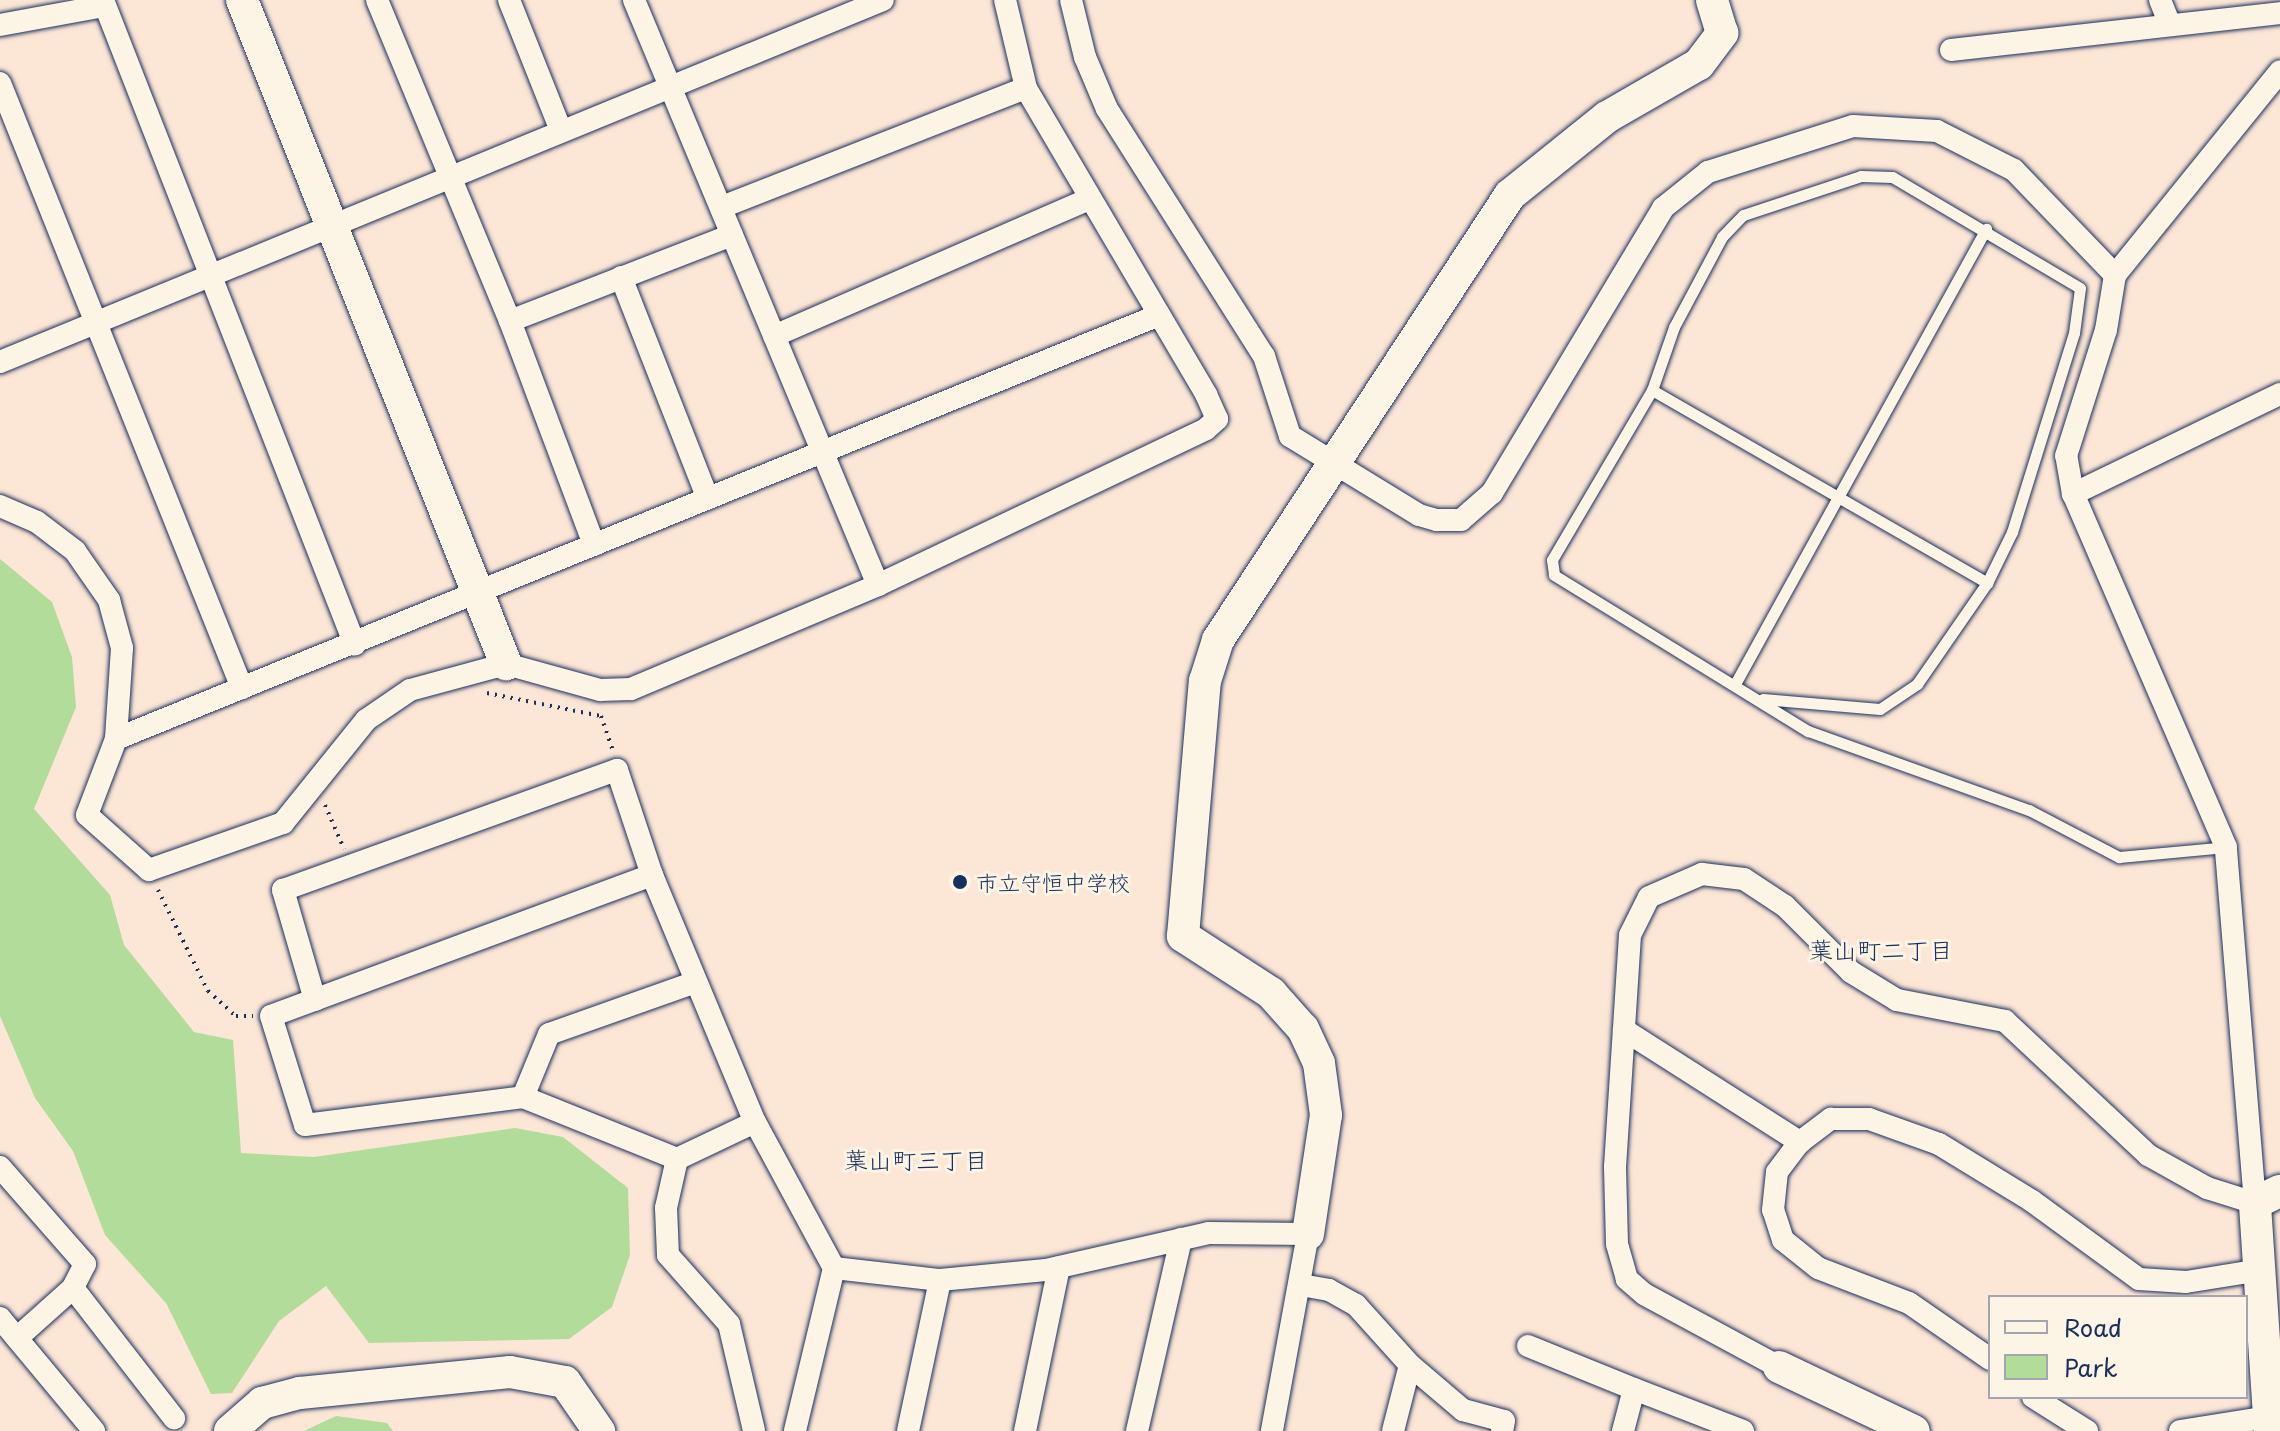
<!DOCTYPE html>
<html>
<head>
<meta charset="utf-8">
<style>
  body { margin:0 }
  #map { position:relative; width:2280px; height:1431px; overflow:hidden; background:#fce6d5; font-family:"Playpen Sans","Klee One",sans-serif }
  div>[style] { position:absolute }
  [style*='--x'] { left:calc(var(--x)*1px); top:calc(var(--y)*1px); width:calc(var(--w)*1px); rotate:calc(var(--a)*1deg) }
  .green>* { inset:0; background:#b2dc9a }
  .path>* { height:4px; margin-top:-2px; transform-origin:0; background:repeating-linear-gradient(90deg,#1b2f5e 0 2px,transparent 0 8px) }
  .roads { filter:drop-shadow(0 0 2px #1b2f5e) drop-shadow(0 0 2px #1b2f5e) }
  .lane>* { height:11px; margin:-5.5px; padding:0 5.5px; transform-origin:5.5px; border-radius:5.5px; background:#fcf5e5 }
  .street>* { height:22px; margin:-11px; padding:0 11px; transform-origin:11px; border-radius:11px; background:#fcf5e5 }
  .secondary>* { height:32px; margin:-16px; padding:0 16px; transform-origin:16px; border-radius:16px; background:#fcf5e5 }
  .dots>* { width:22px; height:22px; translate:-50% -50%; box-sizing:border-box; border:4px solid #fcf5e5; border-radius:50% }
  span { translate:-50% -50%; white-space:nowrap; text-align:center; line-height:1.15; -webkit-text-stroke:6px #fcf5e5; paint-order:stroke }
  .poi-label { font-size:22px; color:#1b2f5e }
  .left { translate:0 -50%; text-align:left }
  .neighbourhood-label { font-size:24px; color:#1b2f5e }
  .legend { position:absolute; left:1988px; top:1295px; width:260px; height:104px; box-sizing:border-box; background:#fcf5e5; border:2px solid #a2a6af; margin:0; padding:10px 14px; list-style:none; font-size:24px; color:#1b2f5e }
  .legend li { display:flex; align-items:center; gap:16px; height:40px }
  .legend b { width:40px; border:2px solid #a2a6af }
</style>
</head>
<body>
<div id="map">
  <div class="green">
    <div style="clip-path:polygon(0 559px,52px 602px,72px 657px,76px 707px,34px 809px,110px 895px,124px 945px,194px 1032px,233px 1040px,241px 1153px,314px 1157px,515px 1128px,563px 1137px,628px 1188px,630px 1255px,612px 1307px,569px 1339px,369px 1343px,326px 1286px,279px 1321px,232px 1393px,211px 1394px,166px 1303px,105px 1235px,73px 1151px,35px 1098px,0 1016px)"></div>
    <div style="clip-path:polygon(336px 1416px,387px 1423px,393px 1431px,304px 1431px)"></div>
  </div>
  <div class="path">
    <div style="--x:487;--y:693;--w:116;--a:11.4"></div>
    <div style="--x:601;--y:716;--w:37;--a:71"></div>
    <div style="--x:325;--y:805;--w:48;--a:66.6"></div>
    <div style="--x:158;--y:890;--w:113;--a:63.7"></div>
    <div style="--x:208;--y:991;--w:38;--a:42"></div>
    <div style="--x:236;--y:1016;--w:17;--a:0"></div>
  </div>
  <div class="roads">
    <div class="lane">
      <div style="--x:1652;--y:390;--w:387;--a:29.9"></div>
      <div style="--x:1735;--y:684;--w:520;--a:-61.12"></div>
      <div style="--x:1763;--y:699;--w:117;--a:4.9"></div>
      <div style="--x:1880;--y:709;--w:45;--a:-34"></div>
      <div style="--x:1917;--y:684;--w:123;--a:-55.3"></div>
      <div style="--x:1987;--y:583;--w:57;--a:-63.9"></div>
      <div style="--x:2012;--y:532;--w:208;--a:-72.7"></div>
      <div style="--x:2074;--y:333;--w:45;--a:-82.4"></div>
      <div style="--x:2080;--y:288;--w:218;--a:-149.4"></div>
      <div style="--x:1892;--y:177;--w:31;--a:-178"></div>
      <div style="--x:1861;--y:176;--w:124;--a:161.7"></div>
      <div style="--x:1743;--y:215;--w:30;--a:134"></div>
      <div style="--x:1722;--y:237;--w:102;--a:118.1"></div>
      <div style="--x:1674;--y:327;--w:67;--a:109.2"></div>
      <div style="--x:1652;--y:390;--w:197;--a:120.5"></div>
      <div style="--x:1552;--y:560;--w:15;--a:82"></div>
      <div style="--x:1554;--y:575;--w:298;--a:31.6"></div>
      <div style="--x:1808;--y:731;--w:235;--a:19.7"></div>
      <div style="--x:2029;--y:810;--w:102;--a:27.6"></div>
      <div style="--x:2119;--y:857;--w:107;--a:-5.3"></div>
    </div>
    <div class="street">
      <div style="--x:103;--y:0;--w:692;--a:68.66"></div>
      <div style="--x:377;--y:0;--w:347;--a:67.5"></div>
      <div style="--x:510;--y:321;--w:239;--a:69.4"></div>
      <div style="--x:509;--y:0;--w:141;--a:68.3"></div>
      <div style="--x:634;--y:0;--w:634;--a:67.36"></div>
      <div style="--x:1071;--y:0;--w:59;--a:76.2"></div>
      <div style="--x:1085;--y:57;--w:56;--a:67.1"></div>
      <div style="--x:1107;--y:109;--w:293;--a:57.6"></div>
      <div style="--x:1264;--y:356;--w:84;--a:72"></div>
      <div style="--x:1290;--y:436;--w:151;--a:31.5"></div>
      <div style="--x:1419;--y:515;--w:19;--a:16"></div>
      <div style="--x:1437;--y:520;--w:24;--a:0"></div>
      <div style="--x:1461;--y:520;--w:41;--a:-41.1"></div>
      <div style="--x:1492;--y:493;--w:332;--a:-59"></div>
      <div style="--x:1663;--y:208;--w:58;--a:-38.7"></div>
      <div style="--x:1708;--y:172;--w:152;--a:-17.6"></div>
      <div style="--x:1853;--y:126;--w:84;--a:3.4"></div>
      <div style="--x:1937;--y:131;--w:86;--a:26.9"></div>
      <div style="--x:2014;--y:170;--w:146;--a:46.1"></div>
      <div style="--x:2160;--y:0;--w:27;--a:68"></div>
      <div style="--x:0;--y:25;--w:106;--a:-10.4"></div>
      <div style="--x:1951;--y:50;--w:331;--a:-6.4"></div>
      <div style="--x:0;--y:83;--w:652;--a:68.2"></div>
      <div style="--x:722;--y:207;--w:326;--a:-21.4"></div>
      <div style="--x:621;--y:277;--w:238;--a:68.6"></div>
      <div style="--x:510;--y:321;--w:238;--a:-21.2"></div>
      <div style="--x:774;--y:336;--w:344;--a:-23.5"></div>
      <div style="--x:0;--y:362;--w:954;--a:-22.29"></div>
      <div style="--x:2073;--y:494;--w:230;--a:-25.8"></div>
      <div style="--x:0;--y:506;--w:40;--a:23.4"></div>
      <div style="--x:37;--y:522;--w:48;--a:37.3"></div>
      <div style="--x:75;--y:551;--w:60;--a:55.2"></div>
      <div style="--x:109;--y:600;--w:50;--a:74.8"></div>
      <div style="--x:122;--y:648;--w:91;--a:93.8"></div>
      <div style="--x:116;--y:739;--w:81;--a:110.9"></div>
      <div style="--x:87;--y:815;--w:83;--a:41.6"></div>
      <div style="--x:149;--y:870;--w:142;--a:-19.3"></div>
      <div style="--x:283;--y:823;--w:132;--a:-51.1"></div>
      <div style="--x:366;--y:720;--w:53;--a:-34.3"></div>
      <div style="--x:410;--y:690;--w:99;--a:-15.2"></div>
      <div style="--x:506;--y:664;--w:98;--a:15.5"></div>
      <div style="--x:600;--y:690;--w:31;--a:-2"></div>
      <div style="--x:631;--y:689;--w:268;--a:-22.8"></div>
      <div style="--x:878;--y:585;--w:363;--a:-25.4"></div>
      <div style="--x:1206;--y:429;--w:15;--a:-42"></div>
      <div style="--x:1217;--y:419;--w:27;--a:-114"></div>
      <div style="--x:1206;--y:394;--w:355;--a:-120.5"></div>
      <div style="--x:1026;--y:88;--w:90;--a:-103.4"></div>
      <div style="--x:116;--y:739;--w:1126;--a:-22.12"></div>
      <div style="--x:652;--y:875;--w:406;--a:159.7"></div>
      <div style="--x:271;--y:1016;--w:114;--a:72.7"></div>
      <div style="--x:305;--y:1125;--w:220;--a:-7.3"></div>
      <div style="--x:523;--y:1097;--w:166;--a:21.9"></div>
      <div style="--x:677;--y:1159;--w:86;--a:-25.4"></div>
      <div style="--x:315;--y:1000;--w:115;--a:-106.2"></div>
      <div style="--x:283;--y:890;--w:355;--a:-19.8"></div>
      <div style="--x:617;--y:770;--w:111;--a:71.6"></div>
      <div style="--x:652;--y:875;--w:268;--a:67.4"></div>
      <div style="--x:755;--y:1122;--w:166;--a:61.6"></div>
      <div style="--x:834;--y:1268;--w:168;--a:103.5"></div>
      <div style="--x:1624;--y:1030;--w:209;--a:32.5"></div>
      <div style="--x:523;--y:1097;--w:68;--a:-67.6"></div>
      <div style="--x:549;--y:1034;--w:156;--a:-19.5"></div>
      <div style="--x:677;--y:1159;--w:50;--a:102.7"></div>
      <div style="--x:666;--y:1208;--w:47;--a:87.6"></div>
      <div style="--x:668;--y:1255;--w:92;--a:48.5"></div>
      <div style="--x:729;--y:1324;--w:110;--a:76.8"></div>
      <div style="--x:0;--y:1167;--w:129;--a:48.8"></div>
      <div style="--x:85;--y:1264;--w:27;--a:117"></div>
      <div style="--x:834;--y:1268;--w:107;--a:6.5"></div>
      <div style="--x:940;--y:1280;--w:106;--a:-5.4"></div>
      <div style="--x:1046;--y:1270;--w:167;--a:-12.8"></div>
      <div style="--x:1209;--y:1233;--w:99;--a:0.6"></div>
      <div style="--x:1308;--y:1234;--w:200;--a:100.4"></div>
      <div style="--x:1301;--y:1285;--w:28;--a:10"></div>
      <div style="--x:1329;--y:1290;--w:31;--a:29"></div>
      <div style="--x:1356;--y:1305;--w:81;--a:48"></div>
      <div style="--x:1410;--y:1365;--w:70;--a:40.3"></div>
      <div style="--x:1463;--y:1410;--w:42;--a:15"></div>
      <div style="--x:1504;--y:1421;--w:10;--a:101"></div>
      <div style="--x:0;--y:1318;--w:147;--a:50.2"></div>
      <div style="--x:17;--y:1338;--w:75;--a:-41.8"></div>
      <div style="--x:73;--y:1288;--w:165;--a:52.2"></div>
      <div style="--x:1528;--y:1346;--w:114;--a:22.1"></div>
      <div style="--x:1990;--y:1359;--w:98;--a:-145.3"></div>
      <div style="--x:1909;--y:1303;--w:97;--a:-159"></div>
      <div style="--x:1818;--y:1268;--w:45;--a:-141.3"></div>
      <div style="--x:1783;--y:1240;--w:32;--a:-108"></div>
      <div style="--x:1773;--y:1210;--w:38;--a:-84"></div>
      <div style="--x:1777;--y:1172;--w:38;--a:-53"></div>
      <div style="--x:1800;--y:1142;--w:39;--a:-37"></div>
      <div style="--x:1831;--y:1119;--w:38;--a:0"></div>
      <div style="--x:1869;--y:1119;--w:74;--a:19.7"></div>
      <div style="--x:1939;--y:1144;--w:109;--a:31.5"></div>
      <div style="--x:2032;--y:1201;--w:132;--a:36.1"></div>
      <div style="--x:2139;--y:1279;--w:47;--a:3.7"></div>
      <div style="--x:2186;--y:1282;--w:70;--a:-9.1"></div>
      <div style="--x:1779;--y:1367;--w:153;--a:-151.6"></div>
      <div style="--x:1644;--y:1294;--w:23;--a:-139"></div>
      <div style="--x:1627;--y:1279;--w:36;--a:-106"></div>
      <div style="--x:1617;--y:1244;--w:77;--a:-91.5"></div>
      <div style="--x:1615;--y:1167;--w:232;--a:-86.3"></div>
      <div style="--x:1630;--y:935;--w:42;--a:-63.4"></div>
      <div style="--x:1649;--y:897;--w:58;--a:-23.5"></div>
      <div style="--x:1702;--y:874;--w:42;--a:6.8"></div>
      <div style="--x:1744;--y:879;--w:49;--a:33.4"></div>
      <div style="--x:1785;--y:906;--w:93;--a:45"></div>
      <div style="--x:1851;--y:972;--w:54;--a:31.3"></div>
      <div style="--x:1897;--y:1000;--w:110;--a:11"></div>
      <div style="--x:2005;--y:1021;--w:196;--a:43.1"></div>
      <div style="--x:2148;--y:1155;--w:68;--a:29.2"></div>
      <div style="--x:2207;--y:1188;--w:50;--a:17.4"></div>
      <div style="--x:2255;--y:1203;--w:357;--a:-94.7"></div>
      <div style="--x:2226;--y:847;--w:385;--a:-113.4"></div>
      <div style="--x:2073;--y:494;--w:39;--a:-100"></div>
      <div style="--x:2066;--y:456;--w:132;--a:-72.4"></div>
      <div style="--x:2106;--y:330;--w:56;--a:-80.7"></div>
      <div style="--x:2115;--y:275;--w:262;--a:-51"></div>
      <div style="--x:2033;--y:1397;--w:64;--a:32.2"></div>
      <div style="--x:908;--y:1431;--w:154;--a:-78"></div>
      <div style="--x:1025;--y:1431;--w:167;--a:-78.3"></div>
      <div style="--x:1137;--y:1431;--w:197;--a:-77.1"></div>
      <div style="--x:1393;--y:1431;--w:68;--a:-75.6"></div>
      <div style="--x:1623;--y:1431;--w:43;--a:-75.3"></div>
      <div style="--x:1634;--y:1389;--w:117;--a:21.1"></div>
      <div style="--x:2180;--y:1431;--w:89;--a:-9"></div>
    </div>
    <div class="secondary">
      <div style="--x:242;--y:0;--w:715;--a:68.32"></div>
      <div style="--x:1308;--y:1234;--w:120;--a:-81.4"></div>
      <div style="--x:1326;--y:1115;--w:52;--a:-97.7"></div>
      <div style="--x:1319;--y:1063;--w:38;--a:-115"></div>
      <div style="--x:1303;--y:1029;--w:48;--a:-131.6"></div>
      <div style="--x:1271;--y:993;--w:105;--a:-147.1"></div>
      <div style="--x:1183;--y:936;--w:256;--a:-85.1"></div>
      <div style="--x:1205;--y:681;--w:43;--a:-72.4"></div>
      <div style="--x:1218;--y:640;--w:532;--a:-56.73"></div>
      <div style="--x:1510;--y:195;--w:124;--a:-38.8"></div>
      <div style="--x:1607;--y:117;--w:106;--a:-29.9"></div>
      <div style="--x:1699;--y:64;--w:39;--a:-53"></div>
      <div style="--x:1722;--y:33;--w:34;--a:-107"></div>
      <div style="--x:1779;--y:1367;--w:149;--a:25.4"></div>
      <div style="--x:230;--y:1431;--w:43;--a:-41.2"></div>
      <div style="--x:262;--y:1403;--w:39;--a:-15"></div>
      <div style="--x:300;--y:1393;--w:211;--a:-5.7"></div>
      <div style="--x:510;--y:1372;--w:56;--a:10.3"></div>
      <div style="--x:565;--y:1382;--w:60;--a:55.2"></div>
      <div style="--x:2270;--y:1431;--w:228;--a:-93.8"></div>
      <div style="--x:2255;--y:1203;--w:28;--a:-26"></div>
    </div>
  </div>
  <div class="dots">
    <div style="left:960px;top:882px;background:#1b2f5e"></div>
  </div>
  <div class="poi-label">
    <span class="left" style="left:976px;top:882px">市立守恒中学校</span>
  </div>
  <div class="neighbourhood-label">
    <span style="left:1881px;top:950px">葉山町二丁目</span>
    <span style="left:916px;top:1160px">葉山町三丁目</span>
  </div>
  <ul class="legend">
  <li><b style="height:10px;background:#fcf5e5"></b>Road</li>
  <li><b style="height:22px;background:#b2dc9a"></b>Park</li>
  </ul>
</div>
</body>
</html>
